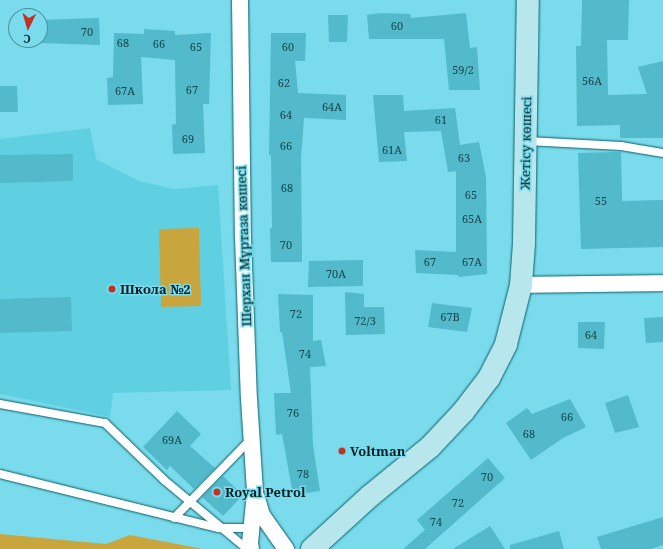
<!DOCTYPE html>
<html>
<head>
<meta charset="utf-8">
<style>
  body { margin:0 }
  #map { position:relative; width:663px; height:549px; overflow:hidden; background:#79dbeb; font-family:"Noto Serif",serif }
  div>[style] { position:absolute }
  [style*='--x'] { left:calc(var(--x)*1px); top:calc(var(--y)*1px); width:calc(var(--w)*1px); rotate:calc(var(--a)*1deg) }
  .built>* { inset:0; background:#5fd0e2 }
  .green>* { inset:0; background:#c9a53e }
  .building>* { inset:0; background:#52bacb }
  .roads { filter:drop-shadow(0 0 1px #09616d) drop-shadow(0 0 1px #09616d) }
  .lane>* { height:8px; margin:-4px; padding:0 4px; transform-origin:4px; border-radius:4px; background:#fff }
  .street>* { height:16px; margin:-8px; padding:0 8px; transform-origin:8px; border-radius:8px; background:#fff }
  .secondary>* { height:22px; margin:-11px; padding:0 11px; transform-origin:11px; border-radius:11px; background:#b7e7ed }
  .dots>* { width:11px; height:11px; translate:-50% -50%; box-sizing:border-box; border:2px solid #79dbeb; border-radius:50% }
  span { translate:-50% -50%; white-space:nowrap; text-align:center; line-height:1.15; -webkit-text-stroke:3px #79dbeb; paint-order:stroke }
  .number-label { font-size:11px; color:#14464d }
  .number-label span { -webkit-text-stroke-width:0 }
  .street-label { font-size:13px; color:#001f23 }
  .poi-label { font-size:13px; color:#001f23; font-weight:700 }
  .left { translate:0 -50%; text-align:left }
  .north { position:absolute; left:8px; top:8px; width:40px; height:40px; box-sizing:border-box; background:#79dbeb; border:1px solid #49909b; border-radius:50%; rotate:185deg; font-size:11px; font-weight:700; line-height:16px; text-align:center; color:#001f23 }
  .north::after { content:''; display:block; margin:auto; width:14px; height:18px; background:#c03226; clip-path:polygon(50% 0,100% 100%,50% 72%,0 100%) }
</style>
</head>
<body>
<div id="map">
  <div class="built">
    <div style="clip-path:polygon(90px 128px,96px 159px,139px 181px,173px 189px,218px 185px,231px 390px,113px 393px,110px 417px,0 394px,0 139px)"></div>
  </div>
  <div class="green">
    <div style="clip-path:polygon(199px 228px,201px 306px,161px 307px,159px 229px)"></div>
    <div style="clip-path:polygon(0 534px,106px 544px,130px 535px,203px 549px,0 549px)"></div>
  </div>
  <div class="building">
    <div style="clip-path:polygon(582px 0,629px 0,628px 40px,607px 40px,608px 95px,647px 94px,638px 67px,663px 61px,663px 138px,620px 138px,620px 125px,577px 126px,576px 46px,581px 46px)"></div>
    <div style="clip-path:polygon(381px 13px,410px 14px,411px 18px,466px 13px,470px 48px,477px 47px,480px 90px,449px 90px,444px 39px,369px 39px,367px 15px)"></div>
    <div style="clip-path:polygon(328px 15px,348px 15px,347px 42px,329px 42px)"></div>
    <div style="clip-path:polygon(99px 18px,100px 45px,40px 43px,40px 20px)"></div>
    <div style="clip-path:polygon(144px 29px,175px 31px,175px 35px,211px 33px,209px 104px,203px 104px,205px 153px,173px 154px,172px 125px,176px 124px,175px 60px,141px 57px,143px 104px,108px 105px,107px 78px,113px 77px,114px 33px,144px 34px)"></div>
    <div style="clip-path:polygon(271px 33px,306px 33px,305px 61px,295px 61px,298px 93px,346px 95px,346px 120px,304px 118px,301px 157px,302px 262px,271px 262px,270px 228px,272px 228px,271px 155px,269px 155px)"></div>
    <div style="clip-path:polygon(0 86px,17px 86px,18px 112px,0 112px)"></div>
    <div style="clip-path:polygon(373px 95px,403px 95px,404px 111px,455px 108px,460px 145px,479px 142px,486px 177px,487px 274px,459px 277px,458px 275px,416px 273px,415px 250px,456px 252px,456px 171px,448px 172px,441px 131px,404px 132px,407px 161px,379px 162px)"></div>
    <div style="clip-path:polygon(621px 152px,622px 201px,663px 200px,663px 247px,581px 249px,578px 153px)"></div>
    <div style="clip-path:polygon(73px 154px,73px 181px,0 183px,0 155px)"></div>
    <div style="clip-path:polygon(363px 260px,363px 286px,308px 287px,309px 261px)"></div>
    <div style="clip-path:polygon(345px 292px,364px 294px,364px 307px,384px 307px,385px 334px,346px 335px)"></div>
    <div style="clip-path:polygon(278px 294px,313px 295px,313px 341px,321px 340px,326px 366px,310px 367px,313px 445px,320px 491px,293px 495px,282px 434px,276px 435px,274px 393px,291px 393px,282px 332px,280px 332px)"></div>
    <div style="clip-path:polygon(71px 297px,72px 331px,0 333px,0 299px)"></div>
    <div style="clip-path:polygon(432px 303px,472px 308px,467px 332px,428px 327px)"></div>
    <div style="clip-path:polygon(663px 317px,663px 342px,646px 343px,644px 318px)"></div>
    <div style="clip-path:polygon(578px 322px,605px 322px,604px 349px,578px 348px)"></div>
    <div style="clip-path:polygon(628px 395px,639px 427px,615px 433px,605px 403px)"></div>
    <div style="clip-path:polygon(570px 399px,586px 427px,563px 438px,531px 460px,506px 423px,527px 408px,532px 414px)"></div>
    <div style="clip-path:polygon(177px 411px,201px 434px,190px 446px,215px 468px,194px 489px,170px 466px,167px 470px,143px 447px)"></div>
    <div style="clip-path:polygon(488px 458px,505px 478px,425px 549px,403px 549px,425px 530px,417px 520px)"></div>
    <div style="clip-path:polygon(223px 476px,243px 495px,223px 516px,202px 497px)"></div>
    <div style="clip-path:polygon(663px 517px,663px 545px,651px 549px,601px 549px,597px 537px)"></div>
    <div style="clip-path:polygon(490px 526px,505px 549px,453px 549px)"></div>
    <div style="clip-path:polygon(559px 531px,564px 549px,510px 549px,510px 545px)"></div>
  </div>
  <div class="roads">
    <div class="lane">
      <div style="--x:527;--y:141;--w:94;--a:3"></div>
      <div style="--x:621;--y:146;--w:43;--a:9.5"></div>
      <div style="--x:0;--y:404;--w:107;--a:10.3"></div>
      <div style="--x:105;--y:423;--w:82;--a:44"></div>
      <div style="--x:164;--y:480;--w:108;--a:39.7"></div>
      <div style="--x:0;--y:474;--w:226;--a:13.9"></div>
      <div style="--x:219;--y:528;--w:36;--a:0"></div>
      <div style="--x:174;--y:518;--w:110;--a:-45.7"></div>
    </div>
    <div class="street">
      <div style="--x:240;--y:0;--w:238;--a:89.3"></div>
      <div style="--x:243;--y:238;--w:161;--a:87.9"></div>
      <div style="--x:249;--y:399;--w:93;--a:86.3"></div>
      <div style="--x:255;--y:492;--w:51;--a:95.6"></div>
      <div style="--x:250;--y:543;--w:6;--a:81"></div>
      <div style="--x:521;--y:285;--w:142;--a:-0.8"></div>
      <div style="--x:257;--y:498;--w:18;--a:74"></div>
      <div style="--x:262;--y:515;--w:42;--a:54.8"></div>
    </div>
    <div class="secondary">
      <div style="--x:312;--y:549;--w:79;--a:-42.4"></div>
      <div style="--x:370;--y:496;--w:77;--a:-39.2"></div>
      <div style="--x:430;--y:447;--w:48;--a:-46.7"></div>
      <div style="--x:463;--y:412;--w:43;--a:-52.6"></div>
      <div style="--x:489;--y:378;--w:38;--a:-63"></div>
      <div style="--x:506;--y:344;--w:61;--a:-75.7"></div>
      <div style="--x:521;--y:285;--w:42;--a:-85.9"></div>
      <div style="--x:524;--y:243;--w:243;--a:-89.1"></div>
    </div>
  </div>
  <div class="dots">
    <div style="left:112px;top:289px;background:#c03226"></div>
    <div style="left:342px;top:451px;background:#c03226"></div>
    <div style="left:217px;top:492px;background:#c03226"></div>
  </div>
  <div class="number-label">
    <span style="left:397px;top:26px">60</span>
    <span style="left:87px;top:32px">70</span>
    <span style="left:123px;top:43px">68</span>
    <span style="left:159px;top:44px">66</span>
    <span style="left:196px;top:47px">65</span>
    <span style="left:288px;top:47px">60</span>
    <span style="left:463px;top:70px">59/2</span>
    <span style="left:592px;top:81px">56А</span>
    <span style="left:284px;top:83px">62</span>
    <span style="left:192px;top:90px">67</span>
    <span style="left:125px;top:91px">67А</span>
    <span style="left:332px;top:107px">64А</span>
    <span style="left:286px;top:115px">64</span>
    <span style="left:441px;top:120px">61</span>
    <span style="left:188px;top:139px">69</span>
    <span style="left:286px;top:146px">66</span>
    <span style="left:392px;top:150px">61А</span>
    <span style="left:464px;top:158px">63</span>
    <span style="left:287px;top:188px">68</span>
    <span style="left:471px;top:195px">65</span>
    <span style="left:601px;top:201px">55</span>
    <span style="left:472px;top:219px">65А</span>
    <span style="left:286px;top:245px">70</span>
    <span style="left:430px;top:262px">67</span>
    <span style="left:472px;top:262px">67А</span>
    <span style="left:336px;top:274px">70А</span>
    <span style="left:296px;top:314px">72</span>
    <span style="left:450px;top:317px">67В</span>
    <span style="left:365px;top:321px">72/3</span>
    <span style="left:591px;top:335px">64</span>
    <span style="left:305px;top:354px">74</span>
    <span style="left:293px;top:413px">76</span>
    <span style="left:567px;top:417px">66</span>
    <span style="left:529px;top:434px">68</span>
    <span style="left:172px;top:440px">69А</span>
    <span style="left:303px;top:474px">78</span>
    <span style="left:487px;top:477px">70</span>
    <span style="left:458px;top:503px">72</span>
    <span style="left:436px;top:522px">74</span>
  </div>
  <div class="street-label">
    <span style="left:526px;top:143px;rotate:-89deg">Жетісу көшесі</span>
    <span style="left:244px;top:246px;rotate:-92deg">Шерхан Мұртаза көшесі</span>
  </div>
  <div class="poi-label">
    <span class="left" style="left:120px;top:289px">Школа №2</span>
    <span class="left" style="left:350px;top:451px">Voltman</span>
    <span class="left" style="left:225px;top:492px">Royal Petrol</span>
  </div>
  <div class="north">С</div>
</div>
</body>
</html>
